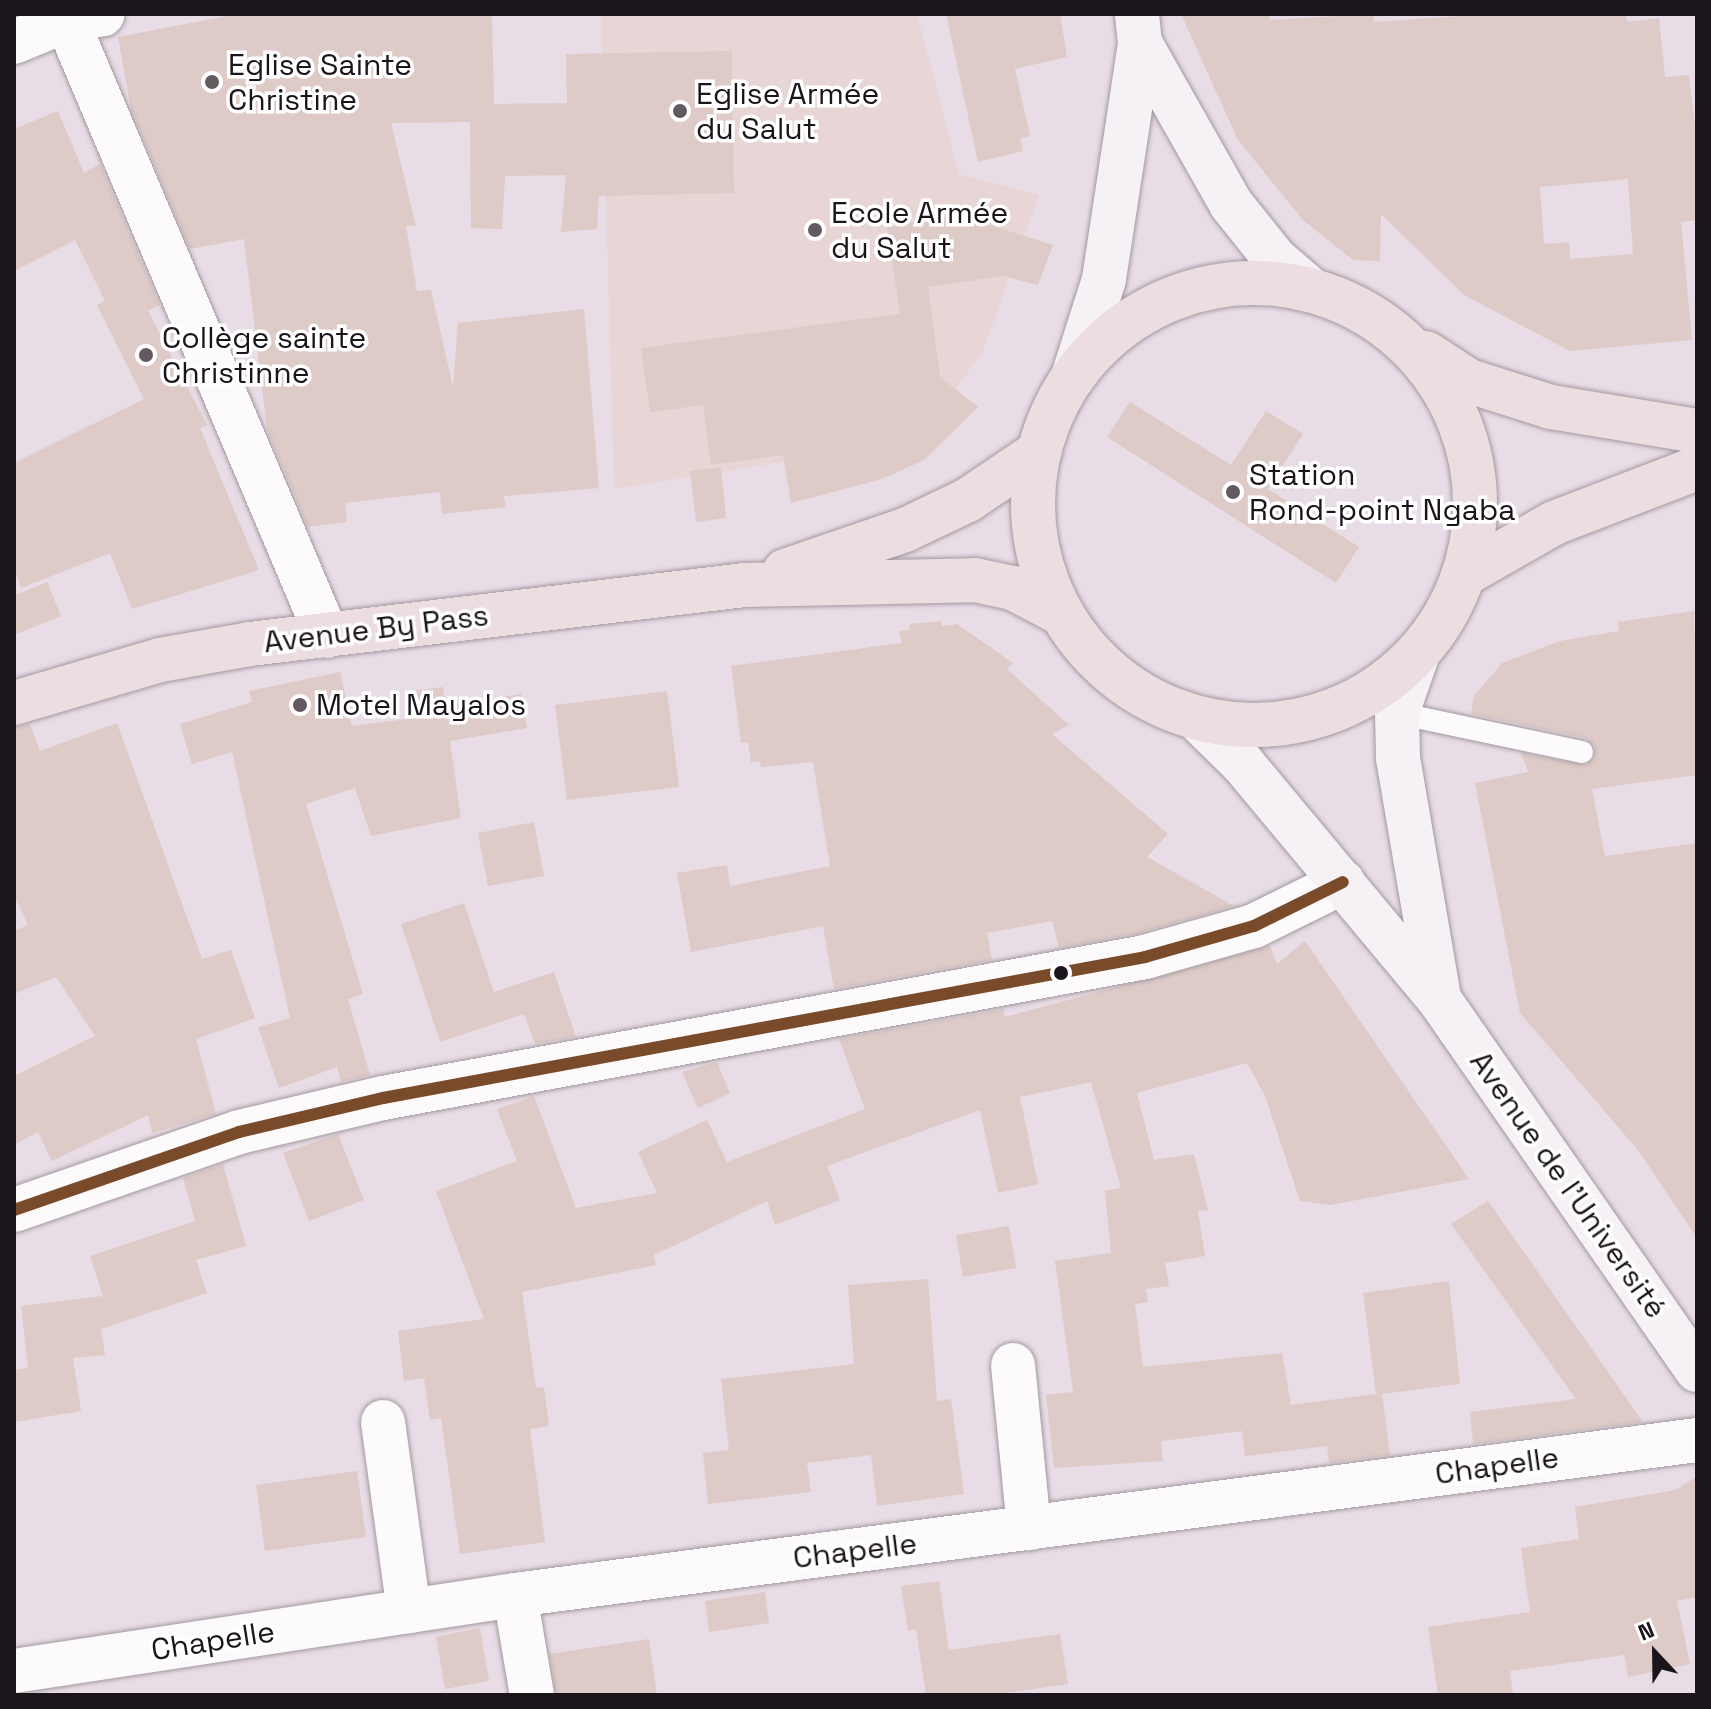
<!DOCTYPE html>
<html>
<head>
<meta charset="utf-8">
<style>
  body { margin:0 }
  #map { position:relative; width:1711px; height:1709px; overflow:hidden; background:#e8dce6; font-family:"Space Grotesk",sans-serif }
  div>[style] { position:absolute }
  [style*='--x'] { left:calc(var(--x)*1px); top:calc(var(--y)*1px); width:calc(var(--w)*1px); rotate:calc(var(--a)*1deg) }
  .education>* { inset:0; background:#e8d5d5 }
  .building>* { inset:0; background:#decac7 }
  .roads { filter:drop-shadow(0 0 2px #a299a0) drop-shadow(0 0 2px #a299a0) }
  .lane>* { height:22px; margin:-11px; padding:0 11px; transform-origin:11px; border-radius:11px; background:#fcfafb }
  .street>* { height:44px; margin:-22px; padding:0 22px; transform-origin:22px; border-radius:22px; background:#fcfafb }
  .secondary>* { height:44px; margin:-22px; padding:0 22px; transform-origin:22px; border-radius:22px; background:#f6f1f4 }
  .highway>* { height:44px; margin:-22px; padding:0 22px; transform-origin:22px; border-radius:22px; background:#ecdde0 }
  .highway>.ring { margin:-22px; padding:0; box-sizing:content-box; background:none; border:44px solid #ecdde0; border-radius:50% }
  .bus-1>* { height:12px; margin:-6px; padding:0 6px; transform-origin:6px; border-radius:6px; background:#7a4b2a }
  .dots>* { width:22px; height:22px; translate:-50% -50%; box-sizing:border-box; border:4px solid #fff; border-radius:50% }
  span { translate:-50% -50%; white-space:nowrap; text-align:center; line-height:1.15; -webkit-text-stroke:7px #fff; paint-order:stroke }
  .poi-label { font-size:30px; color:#1b141a }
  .left { translate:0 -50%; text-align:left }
  .street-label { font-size:30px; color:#1b141a }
  .frame { position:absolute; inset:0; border:16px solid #1b141a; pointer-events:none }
  .north { position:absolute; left:1615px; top:1613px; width:80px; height:80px; -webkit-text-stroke:6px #fff; paint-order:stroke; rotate:338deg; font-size:22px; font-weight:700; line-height:32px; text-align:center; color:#1b141a }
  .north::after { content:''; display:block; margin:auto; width:28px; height:36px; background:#1b141a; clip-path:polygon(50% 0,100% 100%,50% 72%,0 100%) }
</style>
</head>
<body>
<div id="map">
  <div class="education">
    <div style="clip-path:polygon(601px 14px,917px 14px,959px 174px,1039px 195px,983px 351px,919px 440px,614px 489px)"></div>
  </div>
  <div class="building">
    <div style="clip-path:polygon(238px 14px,492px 14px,494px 104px,567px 103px,566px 54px,732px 51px,734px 193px,599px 196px,597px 229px,561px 232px,566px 175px,505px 176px,502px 229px,471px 228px,470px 122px,391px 123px,416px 226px,406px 226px,417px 291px,431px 290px,453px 387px,458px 323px,584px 309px,599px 488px,504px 496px,506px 507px,442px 514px,440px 492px,345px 503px,347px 522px,308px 527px,267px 429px,244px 239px,190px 249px,131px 109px,118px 37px)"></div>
    <div style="clip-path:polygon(946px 14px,1060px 14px,1067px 57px,1015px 69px,1030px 136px,1020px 139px,1023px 151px,978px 162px)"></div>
    <div style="clip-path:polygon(evenodd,1181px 14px,1269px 14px,1270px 20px,1373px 14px,1374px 22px,1491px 14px,1626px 14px,1627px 22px,1659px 18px,1665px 77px,1689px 75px,1697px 145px,1697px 220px,1681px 222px,1692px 340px,1570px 351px,1464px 295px,1381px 214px,1380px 261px,1353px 260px,1303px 220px,1238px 140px,1181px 14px,1628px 179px,1633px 254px,1570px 259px,1569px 242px,1544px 244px,1540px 187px,1628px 179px)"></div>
    <div style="clip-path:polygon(58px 111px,84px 173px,100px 164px,160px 305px,148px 311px,207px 425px,200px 428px,259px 570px,132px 609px,110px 553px,21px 588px,14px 568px,14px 463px,144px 399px,97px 305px,105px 301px,75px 240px,14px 271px,14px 129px)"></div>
    <div style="clip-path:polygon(987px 211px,989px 225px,1053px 245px,1038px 285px,1003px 276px,928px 287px,940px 377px,978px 407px,924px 460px,882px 479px,791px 503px,783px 455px,711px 465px,703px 405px,650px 412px,641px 348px,900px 314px,887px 227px)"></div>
    <div style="clip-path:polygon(1130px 402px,1231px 465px,1266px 411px,1303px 434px,1268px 489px,1359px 547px,1336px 583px,1107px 437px)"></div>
    <div style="clip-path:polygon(721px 467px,726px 518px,696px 522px,690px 471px)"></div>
    <div style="clip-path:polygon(47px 582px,61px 616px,14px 635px,14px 596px)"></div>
    <div style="clip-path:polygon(1694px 611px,1697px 775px,1592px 789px,1605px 856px,1697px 843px,1697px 1238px,1638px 1150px,1520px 1013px,1475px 783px,1528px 772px,1521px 753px,1586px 765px,1595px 756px,1595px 747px,1585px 738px,1471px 714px,1474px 696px,1502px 663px,1560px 641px,1619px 631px,1618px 622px)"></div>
    <div style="clip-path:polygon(941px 621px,942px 626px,957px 624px,1013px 663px,1007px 669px,1069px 725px,1052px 734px,1168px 834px,1147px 857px,1234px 906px,1139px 933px,1059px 948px,1052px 921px,987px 933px,992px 960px,834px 989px,823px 926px,691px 952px,677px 873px,727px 865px,730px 886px,830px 866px,813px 762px,761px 767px,760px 761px,751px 762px,748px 742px,741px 743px,731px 666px,902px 643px,899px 631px,909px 630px,910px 624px)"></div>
    <div style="clip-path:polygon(340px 672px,352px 726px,415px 718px,411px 691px,443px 687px,445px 705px,521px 694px,527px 728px,450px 741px,461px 818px,371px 836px,355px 788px,306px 804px,363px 994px,348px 999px,370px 1075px,341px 1082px,337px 1067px,279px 1088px,258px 1027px,290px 1018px,232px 752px,192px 764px,180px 724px,252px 702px,249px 691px)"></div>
    <div style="clip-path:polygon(667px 691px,679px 787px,567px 800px,555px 705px)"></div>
    <div style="clip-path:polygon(117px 723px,202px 959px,231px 950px,255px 1018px,196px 1039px,216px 1114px,152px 1133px,148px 1115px,52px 1161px,38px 1132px,14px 1145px,14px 1076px,95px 1036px,56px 977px,14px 994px,14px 931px,28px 925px,14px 895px,14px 727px,30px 724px,40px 751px)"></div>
    <div style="clip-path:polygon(534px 822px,544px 876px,488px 886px,478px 833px)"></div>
    <div style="clip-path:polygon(464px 903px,494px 992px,554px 972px,576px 1037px,535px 1044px,524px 1014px,440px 1042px,401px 924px)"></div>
    <div style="clip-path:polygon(1305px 941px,1469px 1179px,1330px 1205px,1300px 1201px,1265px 1096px,1247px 1063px,1137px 1093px,1154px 1160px,1194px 1154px,1208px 1210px,1198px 1211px,1205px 1256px,1165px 1263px,1169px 1286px,1146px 1289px,1148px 1302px,1135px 1304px,1143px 1367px,1282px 1353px,1291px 1405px,1376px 1394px,1363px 1293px,1449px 1281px,1460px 1384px,1382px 1394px,1390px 1455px,1329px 1463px,1327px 1446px,1245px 1456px,1242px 1431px,1161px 1441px,1163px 1461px,1054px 1468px,1046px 1395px,1073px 1392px,1055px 1261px,1111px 1253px,1105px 1191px,1121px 1188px,1091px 1082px,1020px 1097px,1038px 1184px,998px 1193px,980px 1110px,827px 1166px,840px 1200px,775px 1225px,767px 1201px,654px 1255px,656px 1265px,522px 1292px,536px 1388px,544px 1387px,549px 1426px,530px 1429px,545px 1542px,460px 1554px,441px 1418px,430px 1420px,424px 1378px,404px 1381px,398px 1331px,484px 1319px,436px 1191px,517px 1161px,497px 1109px,534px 1096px,576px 1208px,657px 1193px,638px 1152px,707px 1120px,727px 1162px,865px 1109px,839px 1039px,1003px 1009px,1005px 1017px,1270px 946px,1277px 964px)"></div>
    <div style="clip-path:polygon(717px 1062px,730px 1093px,698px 1108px,682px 1072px)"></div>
    <div style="clip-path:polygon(338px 1134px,364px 1200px,309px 1221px,283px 1153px)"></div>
    <div style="clip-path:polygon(223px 1164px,246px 1246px,196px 1260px,207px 1293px,101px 1329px,105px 1355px,73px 1358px,81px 1411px,14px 1422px,14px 1370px,28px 1368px,21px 1306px,103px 1296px,90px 1256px,195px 1221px,183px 1178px)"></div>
    <div style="clip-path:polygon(1488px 1201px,1643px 1422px,1473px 1444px,1470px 1412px,1576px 1399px,1451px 1224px)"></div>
    <div style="clip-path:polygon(1009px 1226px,1016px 1268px,963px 1277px,956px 1235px)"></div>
    <div style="clip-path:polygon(928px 1279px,937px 1401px,951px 1399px,964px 1494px,877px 1506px,871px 1455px,807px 1463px,811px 1492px,708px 1504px,703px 1453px,729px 1450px,721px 1379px,854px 1364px,848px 1285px)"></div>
    <div style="clip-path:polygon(357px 1471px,366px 1537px,265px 1551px,256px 1485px)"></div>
    <div style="clip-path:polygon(1697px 1476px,1697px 1597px,1677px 1601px,1690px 1664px,1628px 1677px,1624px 1655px,1510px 1671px,1513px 1695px,1438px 1695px,1428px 1627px,1530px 1612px,1521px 1548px,1579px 1539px,1575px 1507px,1676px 1490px)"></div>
    <div style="clip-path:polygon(939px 1581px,949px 1650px,1060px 1634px,1068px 1684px,991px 1695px,926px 1695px,916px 1629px,908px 1631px,901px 1586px)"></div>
    <div style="clip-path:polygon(765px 1592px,769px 1623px,709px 1632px,705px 1601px)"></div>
    <div style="clip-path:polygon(480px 1628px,489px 1681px,445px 1689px,436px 1637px)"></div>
    <div style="clip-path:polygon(649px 1639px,657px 1695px,556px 1695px,550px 1654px)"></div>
  </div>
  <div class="roads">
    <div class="lane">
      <div style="--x:1397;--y:713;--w:189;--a:11.9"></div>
    </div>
    <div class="street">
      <div style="--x:64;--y:14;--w:675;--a:67.08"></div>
      <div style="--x:14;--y:42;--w:57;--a:-22.5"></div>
      <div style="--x:67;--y:20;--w:36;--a:-9"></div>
      <div style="--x:14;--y:1210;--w:238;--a:-19.1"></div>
      <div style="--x:239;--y:1132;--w:148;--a:-13.3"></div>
      <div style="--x:383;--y:1098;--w:775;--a:-10.48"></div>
      <div style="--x:1145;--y:957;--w:113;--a:-15.9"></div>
      <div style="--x:1254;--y:926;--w:99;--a:-26.3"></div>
      <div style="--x:1013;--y:1365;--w:164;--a:84.4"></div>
      <div style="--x:383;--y:1422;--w:191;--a:82.2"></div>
      <div style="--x:515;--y:1595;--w:101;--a:80.4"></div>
      <div style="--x:14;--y:1671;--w:507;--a:-8.63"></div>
      <div style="--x:515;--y:1595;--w:1192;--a:-7.47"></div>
    </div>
    <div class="secondary">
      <div style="--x:1140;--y:43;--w:185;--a:60.5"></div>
      <div style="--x:1231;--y:204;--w:70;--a:51.3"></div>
      <div style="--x:1275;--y:259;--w:48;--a:40.7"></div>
      <div style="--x:1073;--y:377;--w:103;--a:-72.4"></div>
      <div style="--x:1104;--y:279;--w:239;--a:-81.3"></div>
      <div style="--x:1140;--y:43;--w:29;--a:-96"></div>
      <div style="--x:1418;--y:653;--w:64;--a:109.3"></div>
      <div style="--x:1397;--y:713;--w:45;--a:88.7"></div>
      <div style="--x:1398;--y:758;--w:238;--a:80.3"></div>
      <div style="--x:1196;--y:718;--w:66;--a:44.4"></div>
      <div style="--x:1243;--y:764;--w:306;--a:50.2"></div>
      <div style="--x:1439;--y:999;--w:452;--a:55.2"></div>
    </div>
    <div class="highway">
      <div class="ring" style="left:1033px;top:283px;width:398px;height:398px"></div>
      <div style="--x:1426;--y:353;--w:51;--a:33.1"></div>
      <div style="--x:1469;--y:381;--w:86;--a:17.6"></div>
      <div style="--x:1551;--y:407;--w:148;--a:9.3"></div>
      <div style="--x:785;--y:571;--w:127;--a:-18.9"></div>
      <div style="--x:905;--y:530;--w:70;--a:-25.5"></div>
      <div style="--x:968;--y:500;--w:86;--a:-34.1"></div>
      <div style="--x:1465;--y:574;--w:103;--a:-29.8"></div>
      <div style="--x:1554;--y:523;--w:153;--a:-21"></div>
      <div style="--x:14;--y:703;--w:152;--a:-16.4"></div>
      <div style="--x:160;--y:660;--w:91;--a:-10.1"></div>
      <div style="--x:250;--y:644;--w:499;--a:-6.8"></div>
      <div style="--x:745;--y:585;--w:230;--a:-1.2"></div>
      <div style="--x:975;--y:580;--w:39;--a:12"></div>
      <div style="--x:1013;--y:588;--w:53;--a:28"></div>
    </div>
  </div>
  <div class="bus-1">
    <div style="--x:14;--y:1210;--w:238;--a:-19.1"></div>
    <div style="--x:239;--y:1132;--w:148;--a:-13.3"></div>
    <div style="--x:383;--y:1098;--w:775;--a:-10.48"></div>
    <div style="--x:1145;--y:957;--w:113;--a:-15.9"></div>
    <div style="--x:1254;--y:926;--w:99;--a:-26.3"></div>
  </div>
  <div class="dots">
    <div style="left:212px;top:82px;background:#635a61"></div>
    <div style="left:680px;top:111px;background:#635a61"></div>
    <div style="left:815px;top:230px;background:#635a61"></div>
    <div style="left:146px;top:355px;background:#635a61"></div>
    <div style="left:1233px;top:492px;background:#635a61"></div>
    <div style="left:300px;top:705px;background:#635a61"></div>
    <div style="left:1061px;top:973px;background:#1b141a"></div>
  </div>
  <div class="poi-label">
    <span class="left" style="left:228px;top:82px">Eglise Sainte<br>Christine</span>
    <span class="left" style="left:696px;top:111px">Eglise Armée<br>du Salut</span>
    <span class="left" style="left:831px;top:230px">Ecole Armée<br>du Salut</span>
    <span class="left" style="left:162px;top:355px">Collège sainte<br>Christinne</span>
    <span class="left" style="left:1249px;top:492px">Station<br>Rond-point Ngaba</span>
    <span class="left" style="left:316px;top:705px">Motel Mayalos</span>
  </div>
  <div class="street-label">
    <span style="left:376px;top:629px;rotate:-7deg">Avenue By Pass</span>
    <span style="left:1568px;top:1185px;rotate:55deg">Avenue de l'Université</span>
    <span style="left:1497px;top:1466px;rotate:-8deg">Chapelle</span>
    <span style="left:855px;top:1551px;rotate:-7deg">Chapelle</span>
    <span style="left:213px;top:1641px;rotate:-9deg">Chapelle</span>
  </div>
  <div class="frame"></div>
  <div class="north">N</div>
</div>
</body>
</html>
